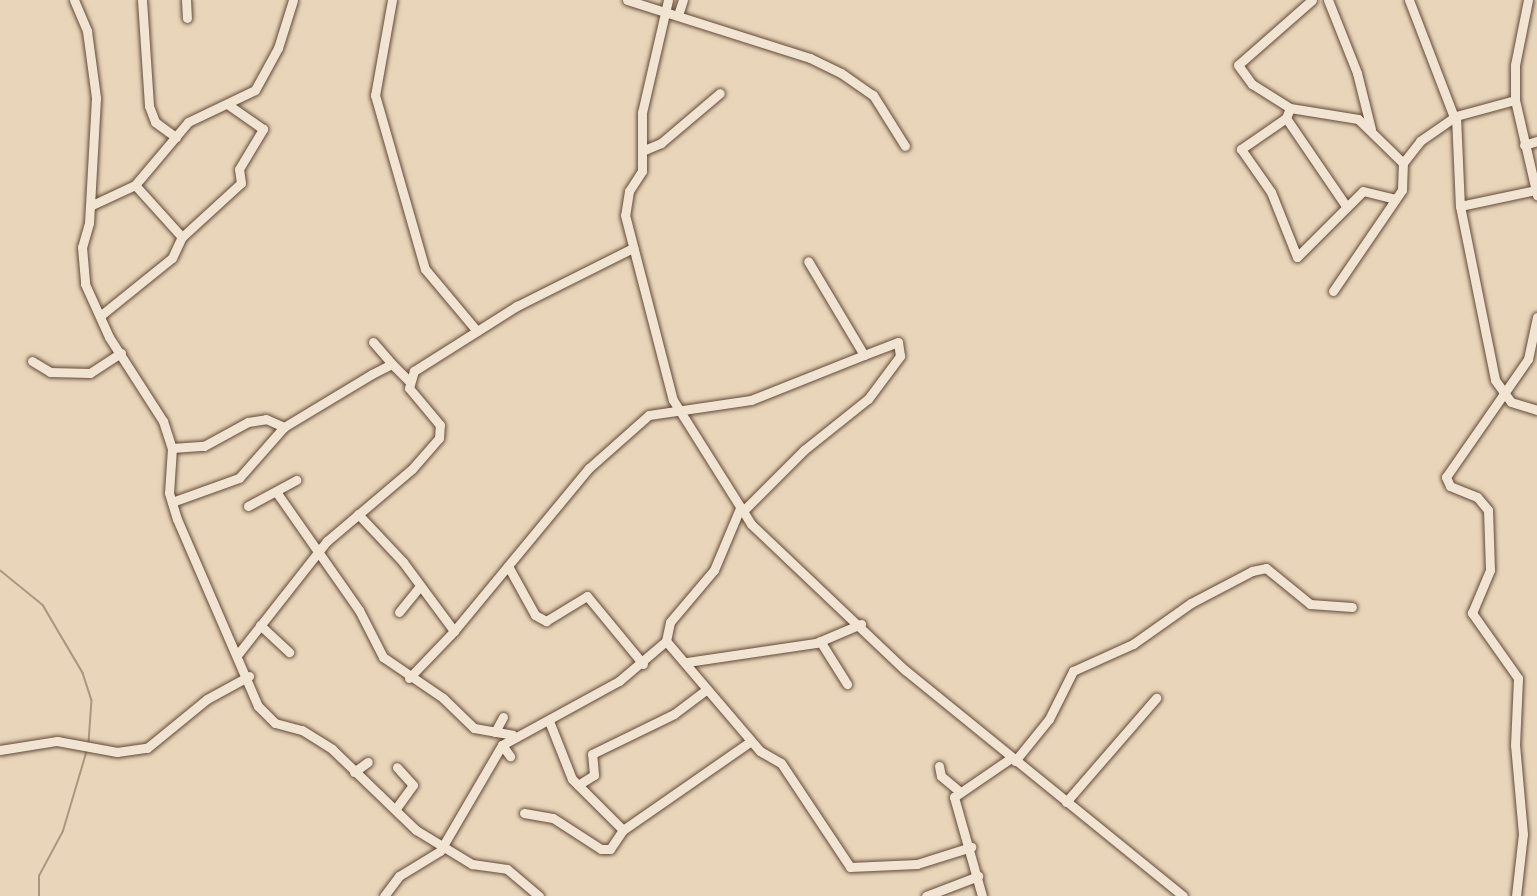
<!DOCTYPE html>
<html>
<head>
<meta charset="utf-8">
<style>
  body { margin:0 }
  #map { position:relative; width:1537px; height:896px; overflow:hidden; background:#e9d6ba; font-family:"Old Standard TT",serif }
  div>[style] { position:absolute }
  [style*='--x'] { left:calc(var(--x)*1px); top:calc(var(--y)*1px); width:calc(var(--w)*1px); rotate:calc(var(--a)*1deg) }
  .stream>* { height:1.5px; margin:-0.75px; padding:0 0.75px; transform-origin:0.75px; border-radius:0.75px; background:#ac967f }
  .roads { filter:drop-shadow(0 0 2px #634938) drop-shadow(0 0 2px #634938) }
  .minor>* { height:9px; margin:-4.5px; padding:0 4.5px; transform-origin:4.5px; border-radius:4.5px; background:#f1e4d2 }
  span { translate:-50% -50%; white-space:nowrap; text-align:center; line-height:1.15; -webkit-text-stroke:5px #f1e4d2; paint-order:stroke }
</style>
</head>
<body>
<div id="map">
  <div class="stream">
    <div style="--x:0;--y:570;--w:55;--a:39.1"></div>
    <div style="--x:43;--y:605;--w:79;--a:59.5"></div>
    <div style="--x:83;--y:673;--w:28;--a:72"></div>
    <div style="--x:92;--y:700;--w:43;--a:94"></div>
    <div style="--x:39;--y:896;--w:20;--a:-90"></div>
    <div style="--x:39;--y:876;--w:51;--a:-61.9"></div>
    <div style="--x:63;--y:831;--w:84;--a:-73.5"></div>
  </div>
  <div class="roads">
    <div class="minor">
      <div style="--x:74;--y:0;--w:34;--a:67"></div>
      <div style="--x:87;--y:31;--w:68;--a:82.3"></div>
      <div style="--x:96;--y:98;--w:125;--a:93.2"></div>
      <div style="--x:89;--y:223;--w:25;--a:106"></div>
      <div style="--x:82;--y:247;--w:37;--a:85"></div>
      <div style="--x:85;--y:284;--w:58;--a:65.6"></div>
      <div style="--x:109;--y:337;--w:100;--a:57.3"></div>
      <div style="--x:163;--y:421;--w:28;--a:72"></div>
      <div style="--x:172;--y:448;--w:45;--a:93.8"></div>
      <div style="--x:169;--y:493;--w:27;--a:73"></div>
      <div style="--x:177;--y:519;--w:204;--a:66.6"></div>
      <div style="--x:258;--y:706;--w:24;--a:45"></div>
      <div style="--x:275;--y:723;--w:28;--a:15"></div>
      <div style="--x:302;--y:730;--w:36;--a:32"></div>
      <div style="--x:332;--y:749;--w:117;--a:44"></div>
      <div style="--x:416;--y:830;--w:66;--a:31.3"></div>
      <div style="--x:472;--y:864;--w:35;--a:8"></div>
      <div style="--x:507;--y:869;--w:42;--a:40.2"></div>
      <div style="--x:142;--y:0;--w:106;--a:86.2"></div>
      <div style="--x:149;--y:106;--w:17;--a:69"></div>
      <div style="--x:155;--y:122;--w:26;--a:36"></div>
      <div style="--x:186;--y:0;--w:18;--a:87"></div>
      <div style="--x:392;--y:0;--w:97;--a:100.1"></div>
      <div style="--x:375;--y:95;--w:181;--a:74"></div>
      <div style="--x:425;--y:269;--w:81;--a:50"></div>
      <div style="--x:627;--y:0;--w:192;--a:17.6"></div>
      <div style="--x:810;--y:58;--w:34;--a:26"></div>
      <div style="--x:841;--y:73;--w:39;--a:35"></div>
      <div style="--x:873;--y:95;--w:60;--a:57.9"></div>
      <div style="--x:668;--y:0;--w:116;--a:103"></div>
      <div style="--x:642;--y:113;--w:58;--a:90"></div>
      <div style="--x:642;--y:171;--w:24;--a:123"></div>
      <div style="--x:629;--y:191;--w:24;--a:99"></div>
      <div style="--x:625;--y:215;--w:191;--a:75.5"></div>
      <div style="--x:673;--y:400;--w:146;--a:57.8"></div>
      <div style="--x:751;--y:524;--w:212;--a:43.5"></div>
      <div style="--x:905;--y:670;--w:358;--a:39.1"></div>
      <div style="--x:1312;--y:0;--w:98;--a:138.7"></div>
      <div style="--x:1238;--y:65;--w:24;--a:54"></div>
      <div style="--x:1252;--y:84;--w:45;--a:32.3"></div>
      <div style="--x:1290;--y:108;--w:69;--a:9.2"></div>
      <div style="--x:1358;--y:119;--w:63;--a:44.4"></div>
      <div style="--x:1403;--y:163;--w:28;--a:-52"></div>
      <div style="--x:1420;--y:141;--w:44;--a:-34.8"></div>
      <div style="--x:1456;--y:116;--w:61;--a:-15.2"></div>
      <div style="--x:1328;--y:0;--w:79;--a:68.3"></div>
      <div style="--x:1357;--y:73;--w:58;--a:76"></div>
      <div style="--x:1409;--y:0;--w:125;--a:69"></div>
      <div style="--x:1528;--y:0;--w:66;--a:101.3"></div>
      <div style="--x:1515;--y:65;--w:35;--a:90"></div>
      <div style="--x:1515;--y:100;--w:98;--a:77"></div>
      <div style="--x:678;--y:15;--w:16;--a:-72"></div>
      <div style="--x:1290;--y:108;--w:11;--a:112"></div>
      <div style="--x:1286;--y:118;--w:55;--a:145.4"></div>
      <div style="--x:1241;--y:149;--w:52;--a:55.1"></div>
      <div style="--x:1271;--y:192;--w:70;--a:68.2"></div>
      <div style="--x:1297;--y:257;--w:93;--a:-45"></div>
      <div style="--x:1363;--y:191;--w:33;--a:14"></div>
      <div style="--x:1456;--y:116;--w:90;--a:87.5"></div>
      <div style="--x:1460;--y:206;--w:177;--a:78.6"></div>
      <div style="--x:1495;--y:380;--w:27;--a:54"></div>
      <div style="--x:1511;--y:402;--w:27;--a:17"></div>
      <div style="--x:1286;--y:118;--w:107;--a:55.7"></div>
      <div style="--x:1524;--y:145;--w:14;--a:-17"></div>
      <div style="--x:642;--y:151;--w:21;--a:-23"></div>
      <div style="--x:661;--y:143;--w:77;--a:-40.3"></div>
      <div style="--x:135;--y:185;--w:70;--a:47.9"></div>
      <div style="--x:90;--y:206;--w:50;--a:-25"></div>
      <div style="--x:135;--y:185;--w:82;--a:-49.9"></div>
      <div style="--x:188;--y:122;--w:74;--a:-25.5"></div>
      <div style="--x:255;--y:90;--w:48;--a:-61.3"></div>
      <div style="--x:278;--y:48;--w:50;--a:-72.6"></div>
      <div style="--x:1460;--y:206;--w:78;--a:-11.9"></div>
      <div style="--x:1333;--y:291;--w:122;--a:-55.7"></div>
      <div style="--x:1402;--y:190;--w:27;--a:-88"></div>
      <div style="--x:100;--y:316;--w:92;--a:-38.9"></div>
      <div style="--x:172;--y:258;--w:23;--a:-65"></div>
      <div style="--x:182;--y:237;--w:80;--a:-42.5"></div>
      <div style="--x:241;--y:183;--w:14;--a:-98"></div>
      <div style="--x:239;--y:169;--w:47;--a:-59"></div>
      <div style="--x:263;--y:129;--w:40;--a:-145.1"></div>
      <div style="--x:373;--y:342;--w:29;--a:49"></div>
      <div style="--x:32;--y:361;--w:21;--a:31"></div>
      <div style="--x:50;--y:372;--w:40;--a:1.4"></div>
      <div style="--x:90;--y:373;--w:37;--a:-33"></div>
      <div style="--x:172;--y:448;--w:32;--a:-4"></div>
      <div style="--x:204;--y:446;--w:50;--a:-28.6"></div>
      <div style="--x:248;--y:422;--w:18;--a:-9"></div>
      <div style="--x:266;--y:419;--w:20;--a:24"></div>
      <div style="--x:277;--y:493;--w:143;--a:55"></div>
      <div style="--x:359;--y:610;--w:53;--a:62.9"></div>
      <div style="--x:383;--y:657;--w:73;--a:34.3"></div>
      <div style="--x:443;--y:698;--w:43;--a:44.1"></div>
      <div style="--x:474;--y:728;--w:39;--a:10"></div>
      <div style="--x:172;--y:502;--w:71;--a:-19.7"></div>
      <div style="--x:239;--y:478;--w:68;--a:-48.6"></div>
      <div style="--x:284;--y:427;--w:103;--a:-31.1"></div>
      <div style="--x:372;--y:374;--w:22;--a:-27"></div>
      <div style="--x:392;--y:364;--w:23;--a:45"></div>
      <div style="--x:248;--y:506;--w:55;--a:-28.4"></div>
      <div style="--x:742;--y:512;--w:88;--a:-45"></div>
      <div style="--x:804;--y:450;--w:82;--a:-38.6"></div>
      <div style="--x:868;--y:399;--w:54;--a:-53.3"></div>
      <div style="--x:900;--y:356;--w:14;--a:-98"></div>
      <div style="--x:898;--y:342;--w:36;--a:159"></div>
      <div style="--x:358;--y:514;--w:66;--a:46.8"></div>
      <div style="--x:403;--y:562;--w:86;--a:53.5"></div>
      <div style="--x:454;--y:631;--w:212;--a:-50.4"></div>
      <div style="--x:589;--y:468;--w:80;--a:-41.5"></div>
      <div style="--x:649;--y:415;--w:103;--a:-8.4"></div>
      <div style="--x:751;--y:400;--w:122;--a:-21.7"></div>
      <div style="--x:864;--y:355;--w:109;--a:-120.8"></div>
      <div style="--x:508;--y:566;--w:56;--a:61.1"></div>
      <div style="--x:535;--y:615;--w:13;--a:29"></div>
      <div style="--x:546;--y:621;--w:48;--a:-31.4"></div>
      <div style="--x:587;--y:596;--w:88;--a:50.5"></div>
      <div style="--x:399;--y:612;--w:33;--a:-51"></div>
      <div style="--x:260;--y:625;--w:40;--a:43"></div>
      <div style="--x:666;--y:641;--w:145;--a:49.5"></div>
      <div style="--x:760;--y:751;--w:24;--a:30"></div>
      <div style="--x:781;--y:763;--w:125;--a:56.4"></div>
      <div style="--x:850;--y:867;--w:67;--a:-2.6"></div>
      <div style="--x:917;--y:864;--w:57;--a:-17.5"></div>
      <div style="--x:820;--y:641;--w:51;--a:57.9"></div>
      <div style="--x:238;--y:654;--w:144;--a:-51.8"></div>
      <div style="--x:327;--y:541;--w:111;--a:-40.3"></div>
      <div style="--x:412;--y:469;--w:41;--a:-48.9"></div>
      <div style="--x:439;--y:438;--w:13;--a:-86"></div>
      <div style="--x:440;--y:425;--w:48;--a:-130"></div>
      <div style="--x:409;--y:388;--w:18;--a:-74"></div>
      <div style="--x:414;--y:371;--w:122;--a:-32.3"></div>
      <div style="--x:517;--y:306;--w:130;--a:-26.6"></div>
      <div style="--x:687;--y:662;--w:130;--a:-8.4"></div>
      <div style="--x:816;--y:643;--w:49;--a:-22.9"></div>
      <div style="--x:409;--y:678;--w:65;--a:-46.2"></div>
      <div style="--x:549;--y:721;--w:62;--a:68.4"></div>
      <div style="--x:572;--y:779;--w:72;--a:45"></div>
      <div style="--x:495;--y:732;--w:17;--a:-62"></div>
      <div style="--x:502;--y:745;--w:14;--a:54"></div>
      <div style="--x:0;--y:750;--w:58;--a:-9"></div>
      <div style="--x:57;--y:741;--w:61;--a:10.4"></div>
      <div style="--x:117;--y:752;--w:30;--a:-8"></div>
      <div style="--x:147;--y:748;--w:77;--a:-39.2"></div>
      <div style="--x:207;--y:699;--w:48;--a:-28.7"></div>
      <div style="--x:1015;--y:761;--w:54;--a:-51"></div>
      <div style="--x:1049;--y:719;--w:54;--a:-63.4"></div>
      <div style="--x:1073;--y:671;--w:66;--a:-24.2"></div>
      <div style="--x:1133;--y:644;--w:71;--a:-35.3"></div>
      <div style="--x:1191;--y:603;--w:69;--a:-27.7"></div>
      <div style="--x:1252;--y:571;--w:14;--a:-12"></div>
      <div style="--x:1266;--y:568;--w:57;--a:39.3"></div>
      <div style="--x:1310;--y:604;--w:42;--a:4.1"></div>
      <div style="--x:939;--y:766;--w:10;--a:79"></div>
      <div style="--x:941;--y:776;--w:25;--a:40"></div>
      <div style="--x:354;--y:772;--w:17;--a:-36"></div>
      <div style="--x:578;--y:785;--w:19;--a:-32"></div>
      <div style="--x:594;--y:775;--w:21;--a:-95"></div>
      <div style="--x:592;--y:754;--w:91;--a:-26"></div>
      <div style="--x:674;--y:714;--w:40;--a:-37"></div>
      <div style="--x:1066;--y:802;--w:138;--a:-49.1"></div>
      <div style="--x:397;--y:807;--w:27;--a:-54"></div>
      <div style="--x:413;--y:785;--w:24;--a:-132"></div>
      <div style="--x:524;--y:813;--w:29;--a:10"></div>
      <div style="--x:553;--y:818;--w:57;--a:32.9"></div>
      <div style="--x:601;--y:849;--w:9;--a:0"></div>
      <div style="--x:610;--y:849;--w:23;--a:-56"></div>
      <div style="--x:623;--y:830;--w:156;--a:-34.8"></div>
      <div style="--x:384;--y:896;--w:25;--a:-53"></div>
      <div style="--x:399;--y:876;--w:48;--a:-31.4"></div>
      <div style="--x:440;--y:851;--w:123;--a:-59.7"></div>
      <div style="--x:502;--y:745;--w:133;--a:-28.7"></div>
      <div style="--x:619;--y:681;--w:62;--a:-40.4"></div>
      <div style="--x:666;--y:641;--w:19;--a:-78"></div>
      <div style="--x:670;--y:622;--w:68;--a:-49.8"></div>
      <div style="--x:714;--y:570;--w:67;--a:-67.2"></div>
      <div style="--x:926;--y:896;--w:56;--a:-21"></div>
      <div style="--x:982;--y:896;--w:103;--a:-105.8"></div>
      <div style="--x:954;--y:797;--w:69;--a:-34.4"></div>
      <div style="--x:1516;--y:896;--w:62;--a:-83.6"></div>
      <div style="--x:1523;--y:834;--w:89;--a:-95.1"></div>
      <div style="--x:1515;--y:745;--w:67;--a:-87.4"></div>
      <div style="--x:1518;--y:678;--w:80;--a:-125.3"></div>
      <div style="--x:1472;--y:613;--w:47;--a:-67.3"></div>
      <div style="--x:1490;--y:570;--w:60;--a:-91.9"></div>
      <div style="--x:1488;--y:510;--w:17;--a:-130"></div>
      <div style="--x:1477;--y:497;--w:29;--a:-158"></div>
      <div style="--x:1450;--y:486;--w:10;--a:-114"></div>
      <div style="--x:1446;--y:477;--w:144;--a:-55.2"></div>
      <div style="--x:1528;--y:359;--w:43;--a:-77.9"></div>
    </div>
  </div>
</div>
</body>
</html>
